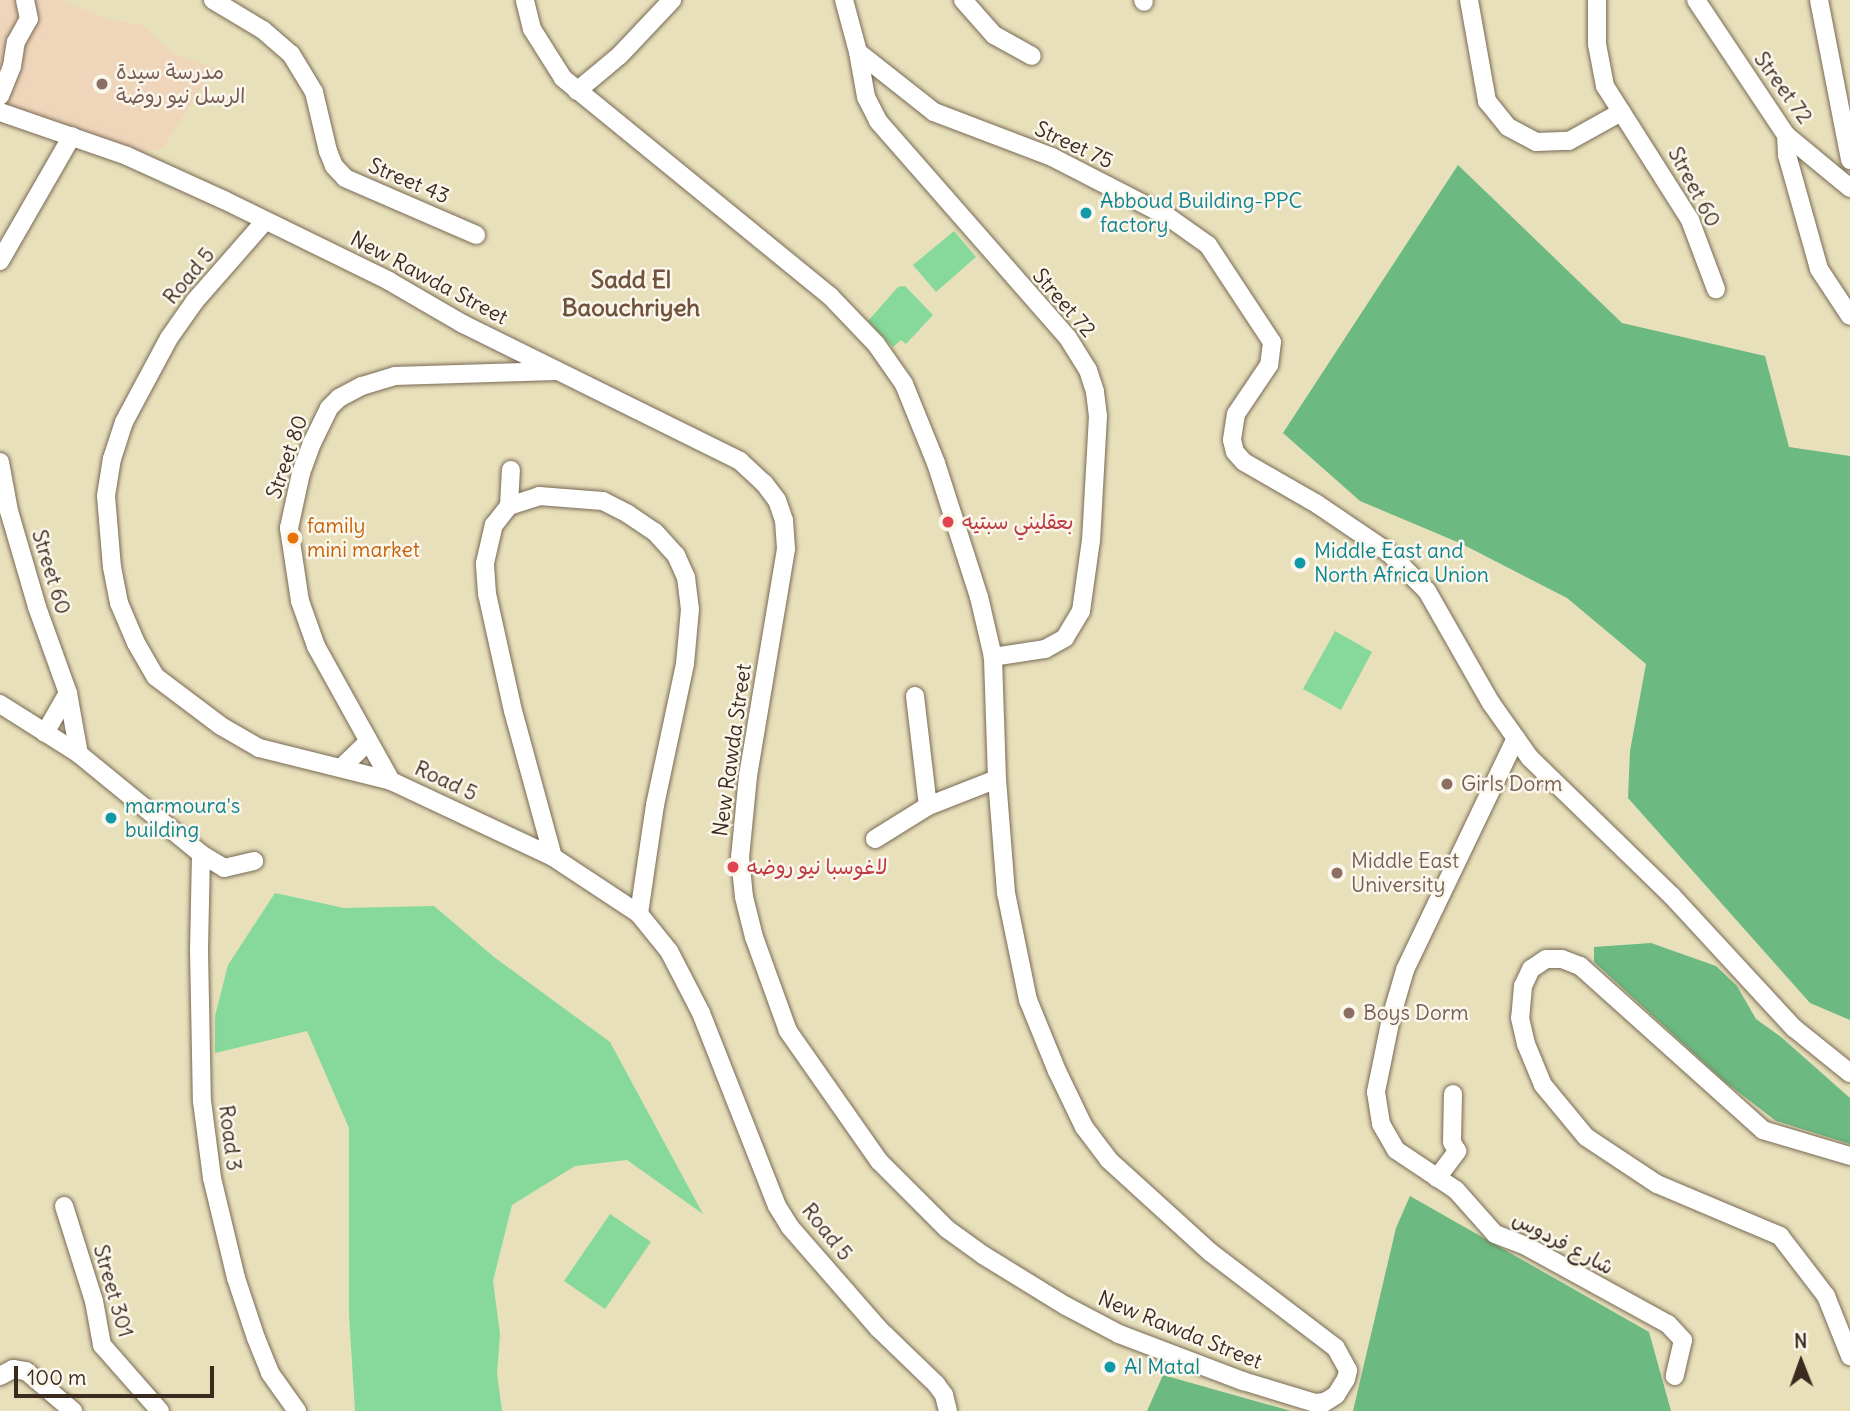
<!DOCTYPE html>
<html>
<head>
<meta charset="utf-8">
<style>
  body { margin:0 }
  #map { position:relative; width:1850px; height:1411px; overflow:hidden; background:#e8e0bb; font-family:Delius,"Playpen Sans Arabic",sans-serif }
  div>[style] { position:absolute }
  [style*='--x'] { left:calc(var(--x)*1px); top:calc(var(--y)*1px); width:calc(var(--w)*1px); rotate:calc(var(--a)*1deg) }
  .built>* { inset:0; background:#efd6bb }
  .green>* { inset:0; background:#86d99a }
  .forest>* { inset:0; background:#6cb982 }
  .roads { filter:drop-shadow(0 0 2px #786a55) drop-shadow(0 0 2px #786a55) }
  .minor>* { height:18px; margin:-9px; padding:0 9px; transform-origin:9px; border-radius:9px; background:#fff }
  .dots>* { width:19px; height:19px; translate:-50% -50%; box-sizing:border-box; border:4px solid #fbf7ec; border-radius:50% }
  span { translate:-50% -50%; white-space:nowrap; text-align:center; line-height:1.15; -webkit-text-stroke:5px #fbf7ec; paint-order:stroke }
  .education-label { font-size:21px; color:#785e54 }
  .left { translate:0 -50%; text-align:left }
  .street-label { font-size:21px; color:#3b2a1e }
  .culture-label { font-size:21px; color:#0d838f }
  .health-label { font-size:21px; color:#be3a42 }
  .food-label { font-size:21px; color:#c56008 }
  .quarter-label { font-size:24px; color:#71523d; font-weight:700 }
  .north { position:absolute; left:1766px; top:1327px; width:70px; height:70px; -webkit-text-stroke:5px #fbf7ec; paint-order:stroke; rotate:359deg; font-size:19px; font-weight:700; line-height:28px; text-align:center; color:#3b2a1e }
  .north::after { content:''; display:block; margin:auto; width:24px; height:32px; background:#3b2a1e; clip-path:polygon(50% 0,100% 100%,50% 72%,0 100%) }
  .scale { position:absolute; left:14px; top:1366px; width:200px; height:32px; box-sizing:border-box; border:4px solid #3b2a1e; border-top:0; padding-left:9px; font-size:21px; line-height:24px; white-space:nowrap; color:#3b2a1e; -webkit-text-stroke:5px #fbf7ec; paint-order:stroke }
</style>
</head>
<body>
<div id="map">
  <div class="built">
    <div style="clip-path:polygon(0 0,59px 0,116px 21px,143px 25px,173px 54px,214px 68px,163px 148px,138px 153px,0 101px)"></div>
  </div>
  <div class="green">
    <div style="clip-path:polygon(954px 231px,976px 257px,936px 292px,913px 265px)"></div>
    <div style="clip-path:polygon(905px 286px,933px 315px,906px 344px,901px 340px,893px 347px,868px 321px,898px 287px)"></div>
    <div style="clip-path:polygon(1335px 631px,1372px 652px,1341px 710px,1303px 689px)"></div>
    <div style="clip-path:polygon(275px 893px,344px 908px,434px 906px,494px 957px,610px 1042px,703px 1214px,627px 1160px,575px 1166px,512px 1205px,493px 1281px,500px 1334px,497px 1374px,502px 1411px,355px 1411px,349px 1314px,349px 1128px,307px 1031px,215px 1053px,215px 1016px,228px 965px)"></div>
    <div style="clip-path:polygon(610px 1214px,651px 1242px,605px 1309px,564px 1281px)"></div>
  </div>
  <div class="forest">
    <div style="clip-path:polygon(1458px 165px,1622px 323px,1765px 356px,1789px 447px,1850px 456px,1850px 1020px,1810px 1003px,1628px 798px,1630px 751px,1646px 664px,1567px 598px,1462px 544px,1360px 501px,1283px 433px)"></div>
    <div style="clip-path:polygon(1651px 943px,1716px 966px,1737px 986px,1756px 1019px,1781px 1037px,1850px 1098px,1850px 1144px,1776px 1121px,1724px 1081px,1594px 962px,1594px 947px)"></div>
    <div style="clip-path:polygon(1410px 1196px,1649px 1332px,1671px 1411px,1353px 1411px,1396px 1228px)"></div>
    <div style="clip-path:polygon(1163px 1375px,1291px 1411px,1147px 1411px)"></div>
  </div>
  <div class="roads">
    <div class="minor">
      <div style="--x:213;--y:0;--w:58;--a:31"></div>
      <div style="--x:263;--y:30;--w:37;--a:41"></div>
      <div style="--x:291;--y:54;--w:44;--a:58.8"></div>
      <div style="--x:314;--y:92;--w:61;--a:76.7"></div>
      <div style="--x:328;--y:151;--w:16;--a:68"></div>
      <div style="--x:334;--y:166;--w:16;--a:47"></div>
      <div style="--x:345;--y:178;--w:143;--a:23.5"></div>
      <div style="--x:844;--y:0;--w:54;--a:74.9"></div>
      <div style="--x:858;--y:52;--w:97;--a:38.3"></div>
      <div style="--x:934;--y:112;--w:126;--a:20.9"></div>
      <div style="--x:1052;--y:157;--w:129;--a:27.2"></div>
      <div style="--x:1167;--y:216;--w:50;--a:35.3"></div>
      <div style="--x:1208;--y:245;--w:116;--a:56.6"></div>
      <div style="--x:1272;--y:342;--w:23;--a:97"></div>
      <div style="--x:1269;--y:365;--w:59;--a:124"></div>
      <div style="--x:1236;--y:414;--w:26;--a:99"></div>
      <div style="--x:1232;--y:440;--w:12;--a:76"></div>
      <div style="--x:1235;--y:452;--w:13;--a:48"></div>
      <div style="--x:1244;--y:462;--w:84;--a:29.9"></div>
      <div style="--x:1317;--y:504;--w:86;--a:34.1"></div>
      <div style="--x:1388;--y:552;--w:55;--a:45"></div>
      <div style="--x:1427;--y:591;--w:129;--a:60.3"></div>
      <div style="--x:1491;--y:703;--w:67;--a:54.7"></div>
      <div style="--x:1530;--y:758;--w:198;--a:44.2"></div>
      <div style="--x:1672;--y:896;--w:180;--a:47.3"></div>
      <div style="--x:1794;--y:1028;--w:72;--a:38.8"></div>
      <div style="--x:963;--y:0;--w:47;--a:48.5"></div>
      <div style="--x:994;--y:35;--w:43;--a:28.9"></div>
      <div style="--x:1143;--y:0;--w:2;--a:63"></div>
      <div style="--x:1469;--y:0;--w:103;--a:79.9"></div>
      <div style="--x:1487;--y:101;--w:33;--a:51"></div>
      <div style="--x:1508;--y:127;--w:32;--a:28"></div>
      <div style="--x:1536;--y:142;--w:33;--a:-2"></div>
      <div style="--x:1569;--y:141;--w:60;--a:-29.1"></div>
      <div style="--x:1597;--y:0;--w:44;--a:90"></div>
      <div style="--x:1597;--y:44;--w:43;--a:79.2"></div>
      <div style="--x:1605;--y:86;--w:159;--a:57.6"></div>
      <div style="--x:1690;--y:220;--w:74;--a:69.4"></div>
      <div style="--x:1696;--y:0;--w:162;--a:56.3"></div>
      <div style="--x:1786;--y:135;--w:83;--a:39.6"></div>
      <div style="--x:1819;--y:0;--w:163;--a:79"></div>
      <div style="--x:858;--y:52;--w:46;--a:79.9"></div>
      <div style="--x:866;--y:97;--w:27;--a:63"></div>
      <div style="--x:878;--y:121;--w:288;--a:48.8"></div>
      <div style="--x:1068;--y:338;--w:38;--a:58"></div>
      <div style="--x:1088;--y:370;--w:23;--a:72"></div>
      <div style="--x:1095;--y:392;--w:24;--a:83"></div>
      <div style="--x:1098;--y:416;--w:124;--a:93.2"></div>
      <div style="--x:1091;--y:540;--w:72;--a:98"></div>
      <div style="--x:1081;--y:611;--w:31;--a:121"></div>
      <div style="--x:1065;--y:638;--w:23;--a:151"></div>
      <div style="--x:1045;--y:649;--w:53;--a:171.3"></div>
      <div style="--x:577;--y:91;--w:56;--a:-39.9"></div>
      <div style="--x:620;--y:55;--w:76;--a:-46.6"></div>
      <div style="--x:0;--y:96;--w:32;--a:-68"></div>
      <div style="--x:12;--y:66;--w:24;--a:-81"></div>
      <div style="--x:16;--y:42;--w:26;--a:-61"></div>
      <div style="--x:29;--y:19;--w:19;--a:-102"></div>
      <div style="--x:0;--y:112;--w:134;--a:19.1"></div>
      <div style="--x:127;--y:156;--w:107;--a:24.4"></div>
      <div style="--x:224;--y:200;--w:184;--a:26.1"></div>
      <div style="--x:389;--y:281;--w:86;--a:30.2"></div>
      <div style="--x:463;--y:324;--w:309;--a:26.3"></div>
      <div style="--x:740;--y:461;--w:33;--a:43"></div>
      <div style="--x:764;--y:483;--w:21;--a:53"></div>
      <div style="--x:777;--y:500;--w:21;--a:71"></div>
      <div style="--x:784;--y:520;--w:29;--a:86"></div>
      <div style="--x:786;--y:549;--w:230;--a:99.5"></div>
      <div style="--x:748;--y:776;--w:81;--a:95.6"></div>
      <div style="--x:740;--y:857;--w:40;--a:84.3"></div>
      <div style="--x:744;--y:897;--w:41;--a:76"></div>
      <div style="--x:754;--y:937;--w:100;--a:70.1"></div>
      <div style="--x:788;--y:1031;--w:159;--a:55"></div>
      <div style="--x:879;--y:1161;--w:96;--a:45"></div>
      <div style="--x:947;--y:1229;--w:44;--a:35.8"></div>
      <div style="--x:983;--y:1255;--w:97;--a:31.6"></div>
      <div style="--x:1066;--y:1306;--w:60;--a:27.8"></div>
      <div style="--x:1119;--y:1334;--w:133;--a:20.8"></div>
      <div style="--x:1243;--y:1381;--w:75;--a:17"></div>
      <div style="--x:1315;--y:1403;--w:10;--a:-6"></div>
      <div style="--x:1325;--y:1402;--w:13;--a:-32"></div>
      <div style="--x:1336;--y:1395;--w:19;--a:-58"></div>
      <div style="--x:1346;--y:1379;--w:9;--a:-77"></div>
      <div style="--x:1348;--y:1370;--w:25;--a:-119"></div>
      <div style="--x:1336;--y:1348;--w:158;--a:-142.7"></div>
      <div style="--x:1210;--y:1252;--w:137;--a:-137.7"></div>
      <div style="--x:1109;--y:1160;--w:41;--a:-127.1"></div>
      <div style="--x:1084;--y:1127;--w:62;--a:-115.7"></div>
      <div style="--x:1057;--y:1071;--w:77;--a:-112.2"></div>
      <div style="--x:1028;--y:1000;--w:109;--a:-101.6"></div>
      <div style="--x:1006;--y:893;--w:114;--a:-94.5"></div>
      <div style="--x:997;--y:779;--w:122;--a:-91.9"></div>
      <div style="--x:993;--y:657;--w:62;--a:-103.1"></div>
      <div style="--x:979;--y:597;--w:141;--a:-107.8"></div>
      <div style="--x:936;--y:463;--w:85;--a:-112.1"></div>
      <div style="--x:904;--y:384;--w:49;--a:-125"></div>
      <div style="--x:876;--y:344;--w:66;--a:-133.8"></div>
      <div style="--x:830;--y:296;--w:345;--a:-140.8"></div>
      <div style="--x:563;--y:78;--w:58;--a:-122.3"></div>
      <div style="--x:532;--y:29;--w:30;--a:-104"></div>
      <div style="--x:1786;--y:135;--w:20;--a:87"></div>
      <div style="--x:1787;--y:155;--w:118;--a:74.3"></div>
      <div style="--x:1819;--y:269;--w:56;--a:56.6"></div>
      <div style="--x:265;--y:221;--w:106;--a:131.2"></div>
      <div style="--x:195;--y:301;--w:45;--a:125.1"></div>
      <div style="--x:169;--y:338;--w:95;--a:118.2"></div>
      <div style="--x:124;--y:422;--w:38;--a:108"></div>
      <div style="--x:112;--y:458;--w:38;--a:99"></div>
      <div style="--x:106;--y:496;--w:71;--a:85.2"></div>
      <div style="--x:112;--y:567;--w:37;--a:79"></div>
      <div style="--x:119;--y:603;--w:43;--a:67"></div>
      <div style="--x:136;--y:643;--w:39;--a:60"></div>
      <div style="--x:156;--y:677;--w:81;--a:37"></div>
      <div style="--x:221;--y:726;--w:44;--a:30.1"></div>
      <div style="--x:259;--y:748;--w:136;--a:14"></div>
      <div style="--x:391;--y:781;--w:179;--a:25.1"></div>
      <div style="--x:553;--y:857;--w:103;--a:33.5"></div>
      <div style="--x:639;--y:914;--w:48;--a:51"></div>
      <div style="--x:669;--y:951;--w:70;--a:62.7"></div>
      <div style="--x:701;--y:1013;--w:207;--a:68.5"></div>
      <div style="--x:777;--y:1206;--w:25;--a:58"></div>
      <div style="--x:790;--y:1227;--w:134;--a:48.9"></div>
      <div style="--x:878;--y:1328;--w:81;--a:44"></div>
      <div style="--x:936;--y:1384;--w:14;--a:54"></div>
      <div style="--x:944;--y:1395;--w:16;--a:76"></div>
      <div style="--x:0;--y:261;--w:144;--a:-60.1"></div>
      <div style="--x:0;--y:462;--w:50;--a:79.6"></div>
      <div style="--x:9;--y:511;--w:100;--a:73.7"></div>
      <div style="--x:37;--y:607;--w:91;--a:70.2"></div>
      <div style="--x:68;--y:693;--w:62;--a:79.8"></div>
      <div style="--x:509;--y:506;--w:36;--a:-87"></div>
      <div style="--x:915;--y:696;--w:111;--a:83.3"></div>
      <div style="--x:0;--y:704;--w:93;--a:32.3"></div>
      <div style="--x:79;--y:754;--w:158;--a:39.3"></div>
      <div style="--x:201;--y:854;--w:27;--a:31"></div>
      <div style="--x:224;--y:868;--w:31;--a:-13"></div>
      <div style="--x:45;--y:733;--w:46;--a:-60.1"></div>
      <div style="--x:1516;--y:738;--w:257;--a:115.6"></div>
      <div style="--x:1405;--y:970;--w:50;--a:106.3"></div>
      <div style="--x:1391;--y:1018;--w:76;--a:101.5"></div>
      <div style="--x:1376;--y:1092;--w:32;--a:81"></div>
      <div style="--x:1381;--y:1124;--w:30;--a:60"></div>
      <div style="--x:1396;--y:1150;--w:72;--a:33.7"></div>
      <div style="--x:1456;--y:1190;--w:59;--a:48.4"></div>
      <div style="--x:1495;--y:1234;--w:33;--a:21"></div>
      <div style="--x:1526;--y:1246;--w:162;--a:28.8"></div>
      <div style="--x:1668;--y:1324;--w:22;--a:47"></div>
      <div style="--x:1683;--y:1340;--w:37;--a:103"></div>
      <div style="--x:341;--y:768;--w:37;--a:-44"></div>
      <div style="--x:391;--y:781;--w:154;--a:-119.1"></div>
      <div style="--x:316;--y:646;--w:48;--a:-109.6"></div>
      <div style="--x:300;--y:601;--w:74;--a:-98.6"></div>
      <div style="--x:289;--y:528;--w:56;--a:-77.7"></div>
      <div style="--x:301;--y:473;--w:32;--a:-70"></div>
      <div style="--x:312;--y:443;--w:39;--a:-64"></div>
      <div style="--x:329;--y:408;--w:14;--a:-45"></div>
      <div style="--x:339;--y:398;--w:26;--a:-28"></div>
      <div style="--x:362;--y:386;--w:34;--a:-17"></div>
      <div style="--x:395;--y:376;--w:160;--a:-1.8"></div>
      <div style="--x:875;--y:839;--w:62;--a:-31.9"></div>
      <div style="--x:928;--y:806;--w:74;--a:-21.4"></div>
      <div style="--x:201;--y:854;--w:96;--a:91.2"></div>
      <div style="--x:199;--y:950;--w:151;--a:88.9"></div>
      <div style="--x:202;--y:1101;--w:78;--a:82.6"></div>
      <div style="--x:212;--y:1178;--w:103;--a:76.5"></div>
      <div style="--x:236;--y:1278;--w:63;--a:71.6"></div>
      <div style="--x:256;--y:1338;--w:38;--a:68"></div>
      <div style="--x:270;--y:1373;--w:47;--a:54.6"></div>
      <div style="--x:553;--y:857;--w:151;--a:-105.3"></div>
      <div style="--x:513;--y:711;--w:120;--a:-102.5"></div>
      <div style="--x:487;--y:594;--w:31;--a:-94"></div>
      <div style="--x:485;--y:563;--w:39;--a:-77"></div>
      <div style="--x:494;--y:525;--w:24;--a:-52"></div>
      <div style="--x:509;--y:506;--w:32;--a:-18"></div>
      <div style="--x:539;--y:496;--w:64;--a:4.5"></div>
      <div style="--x:603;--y:501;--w:28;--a:27"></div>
      <div style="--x:628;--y:514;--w:32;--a:34"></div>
      <div style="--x:655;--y:532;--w:31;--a:48"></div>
      <div style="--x:676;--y:555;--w:24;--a:66"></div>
      <div style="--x:686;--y:577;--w:32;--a:83"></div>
      <div style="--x:690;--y:609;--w:55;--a:95.2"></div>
      <div style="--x:685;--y:664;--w:144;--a:102"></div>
      <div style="--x:655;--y:805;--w:110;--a:98.4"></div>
      <div style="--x:1850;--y:1156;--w:91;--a:-163.4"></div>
      <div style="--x:1763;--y:1130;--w:246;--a:-138.1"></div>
      <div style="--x:1580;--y:966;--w:19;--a:-159"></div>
      <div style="--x:1562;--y:959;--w:16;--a:180"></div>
      <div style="--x:1546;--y:959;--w:18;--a:146"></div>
      <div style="--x:1531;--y:969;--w:19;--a:115"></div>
      <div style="--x:1523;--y:986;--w:32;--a:95"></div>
      <div style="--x:1520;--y:1018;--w:27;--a:77"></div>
      <div style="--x:1526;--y:1044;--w:44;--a:67.5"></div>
      <div style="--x:1543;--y:1085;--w:67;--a:50.4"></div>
      <div style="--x:1586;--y:1137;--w:85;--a:33.5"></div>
      <div style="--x:1657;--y:1184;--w:134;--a:22.9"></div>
      <div style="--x:1780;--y:1236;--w:76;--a:52.5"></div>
      <div style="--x:1826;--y:1296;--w:65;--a:68.2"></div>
      <div style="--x:1437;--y:1178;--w:34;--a:-53"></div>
      <div style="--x:1457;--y:1151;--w:10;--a:-119"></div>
      <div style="--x:1452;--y:1142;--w:48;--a:-88.8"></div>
      <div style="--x:64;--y:1206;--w:100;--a:72.5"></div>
      <div style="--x:94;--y:1301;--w:45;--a:79.7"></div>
      <div style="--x:102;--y:1345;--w:88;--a:48.7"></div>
      <div style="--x:0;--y:1376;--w:15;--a:-28"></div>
      <div style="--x:13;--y:1369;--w:13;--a:9"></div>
      <div style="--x:26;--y:1371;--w:62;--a:40.4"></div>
    </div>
  </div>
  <div class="dots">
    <div style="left:102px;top:84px;background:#8d6e63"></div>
    <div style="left:1086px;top:213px;background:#0f9aa8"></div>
    <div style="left:948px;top:522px;background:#e0444e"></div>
    <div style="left:293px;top:538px;background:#e8710a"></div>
    <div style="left:1300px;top:563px;background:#0f9aa8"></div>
    <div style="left:1447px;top:784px;background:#8d6e63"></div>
    <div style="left:111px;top:818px;background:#0f9aa8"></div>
    <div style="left:733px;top:867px;background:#e0444e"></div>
    <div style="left:1337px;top:873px;background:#8d6e63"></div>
    <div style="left:1349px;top:1013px;background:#8d6e63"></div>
    <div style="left:1110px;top:1367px;background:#0f9aa8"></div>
  </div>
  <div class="education-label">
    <span class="left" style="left:116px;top:84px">مدرسة سيدة<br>الرسل نيو روضة</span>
    <span class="left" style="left:1461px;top:784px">Girls Dorm</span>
    <span class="left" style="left:1351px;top:873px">Middle East<br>University</span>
    <span class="left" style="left:1363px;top:1013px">Boys Dorm</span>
  </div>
  <div class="street-label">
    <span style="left:1783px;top:88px;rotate:54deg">Street 72</span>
    <span style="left:1074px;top:145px;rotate:25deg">Street 75</span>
    <span style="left:409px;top:181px;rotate:23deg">Street 43</span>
    <span style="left:1694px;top:187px;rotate:62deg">Street 60</span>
    <span style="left:189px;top:276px;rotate:-50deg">Road 5</span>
    <span style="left:429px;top:278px;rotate:28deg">New Rawda Street</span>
    <span style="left:1064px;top:303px;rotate:49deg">Street 72</span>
    <span style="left:287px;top:457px;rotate:-71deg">Street 80</span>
    <span style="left:51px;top:572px;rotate:73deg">Street 60</span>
    <span style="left:732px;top:750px;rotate:-82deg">New Rawda Street</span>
    <span style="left:446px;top:781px;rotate:25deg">Road 5</span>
    <span style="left:230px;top:1138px;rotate:83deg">Road 3</span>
    <span style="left:827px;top:1232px;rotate:51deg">Road 5</span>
    <span style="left:1563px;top:1243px;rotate:28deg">شارع فردوس</span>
    <span style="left:113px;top:1291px;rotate:74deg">Street 301</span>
    <span style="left:1180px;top:1330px;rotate:22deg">New Rawda Street</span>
  </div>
  <div class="culture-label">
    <span class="left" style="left:1100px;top:213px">Abboud Building-PPC<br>factory</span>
    <span class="left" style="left:1314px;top:563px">Middle East and<br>North Africa Union</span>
    <span class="left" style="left:125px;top:818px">marmoura's<br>building</span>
    <span class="left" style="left:1124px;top:1367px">Al Matal</span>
  </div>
  <div class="health-label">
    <span class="left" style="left:962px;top:522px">بعقليني سبتيه</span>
    <span class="left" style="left:747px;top:867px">لاغوسبا نيو روضه</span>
  </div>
  <div class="food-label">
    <span class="left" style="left:307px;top:538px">family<br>mini market</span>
  </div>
  <div class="quarter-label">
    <span style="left:631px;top:294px">Sadd El<br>Baouchriyeh</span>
  </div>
  <div class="north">N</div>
  <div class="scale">100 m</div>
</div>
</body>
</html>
